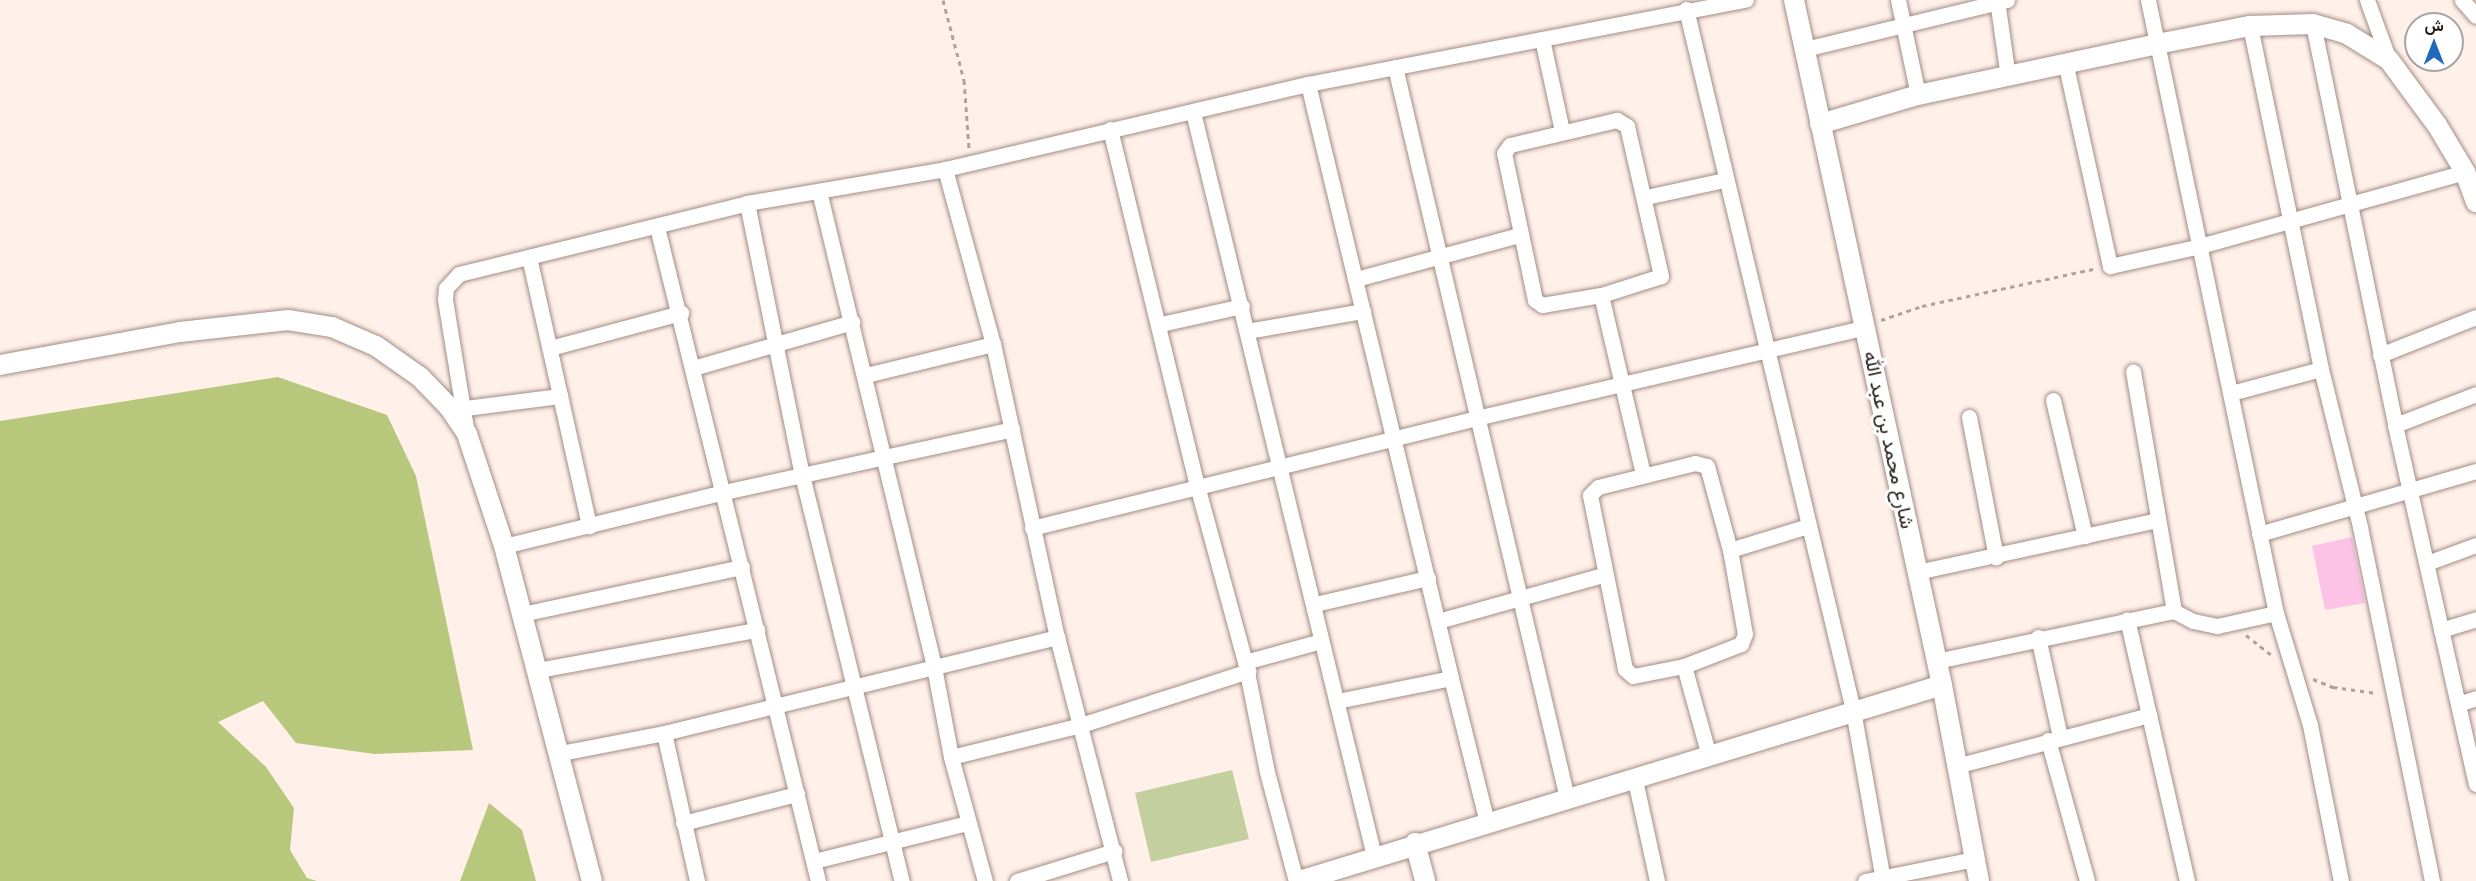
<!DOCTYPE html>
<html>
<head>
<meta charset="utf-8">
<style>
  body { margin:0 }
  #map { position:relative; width:2476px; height:881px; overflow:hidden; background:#fff1ea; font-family:"Varela Round",Vazirmatn,sans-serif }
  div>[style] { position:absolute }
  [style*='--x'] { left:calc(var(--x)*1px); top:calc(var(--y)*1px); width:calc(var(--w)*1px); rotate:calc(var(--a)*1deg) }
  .green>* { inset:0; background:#c3cf9f }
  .forest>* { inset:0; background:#b7c77b }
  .building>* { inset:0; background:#fdc3e7 }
  .path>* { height:3px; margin-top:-1.5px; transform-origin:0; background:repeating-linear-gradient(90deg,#aea29c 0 4.5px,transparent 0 9px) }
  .roads { filter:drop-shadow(0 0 2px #a28d84) drop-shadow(0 0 2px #a28d84) }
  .minor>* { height:15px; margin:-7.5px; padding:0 7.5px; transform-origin:7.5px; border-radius:7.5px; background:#fff }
  .tertiary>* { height:20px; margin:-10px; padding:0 10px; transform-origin:10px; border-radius:10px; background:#fff }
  span { translate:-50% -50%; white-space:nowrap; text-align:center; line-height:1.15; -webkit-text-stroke:6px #fff; paint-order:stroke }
  .street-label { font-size:20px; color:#241c18 }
  .north { position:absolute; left:2404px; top:12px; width:60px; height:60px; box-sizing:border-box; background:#fff; border:2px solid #a7a4a3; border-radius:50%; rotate:0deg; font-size:16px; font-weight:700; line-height:24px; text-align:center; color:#241c18 }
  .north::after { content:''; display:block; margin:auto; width:21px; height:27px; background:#216aba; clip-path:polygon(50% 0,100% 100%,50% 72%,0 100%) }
</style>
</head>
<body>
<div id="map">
  <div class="green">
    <div style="clip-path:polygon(1232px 770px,1249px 839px,1151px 862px,1135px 793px)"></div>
  </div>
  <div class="forest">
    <div style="clip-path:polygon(278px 377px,387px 415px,416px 476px,473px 750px,374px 754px,296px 743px,263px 701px,218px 722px,266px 767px,294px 808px,290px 850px,307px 878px,317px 881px,0 881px,0 421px)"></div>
    <div style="clip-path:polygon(489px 803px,522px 830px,536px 881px,460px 881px)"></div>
  </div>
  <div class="building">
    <div style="clip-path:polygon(2352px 537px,2365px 603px,2325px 610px,2312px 546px)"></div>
  </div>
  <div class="path">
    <div style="--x:943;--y:0;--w:83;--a:75.3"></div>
    <div style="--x:964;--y:80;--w:68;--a:85.8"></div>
    <div style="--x:1881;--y:320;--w:43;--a:-18.9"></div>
    <div style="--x:1922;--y:306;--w:175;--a:-12.2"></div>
    <div style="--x:2246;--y:635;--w:33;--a:38"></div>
    <div style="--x:2313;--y:679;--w:22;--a:22"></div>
    <div style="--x:2333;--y:687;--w:44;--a:7.8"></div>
  </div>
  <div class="roads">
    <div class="minor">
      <div style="--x:1898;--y:0;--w:97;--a:78.1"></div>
      <div style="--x:1997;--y:0;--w:78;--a:81.9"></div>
      <div style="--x:2148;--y:0;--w:626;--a:78.21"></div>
      <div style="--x:2367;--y:0;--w:64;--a:69.9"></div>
      <div style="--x:2462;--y:0;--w:21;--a:49"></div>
      <div style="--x:1686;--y:9;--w:721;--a:76.6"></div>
      <div style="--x:1853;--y:710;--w:174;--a:80"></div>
      <div style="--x:2313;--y:24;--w:409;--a:78.4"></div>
      <div style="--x:2395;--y:425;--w:368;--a:77.3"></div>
      <div style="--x:2250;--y:26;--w:350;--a:78.3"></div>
      <div style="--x:2321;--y:369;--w:163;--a:76.1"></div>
      <div style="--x:2360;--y:527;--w:361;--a:78.5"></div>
      <div style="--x:1542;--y:39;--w:94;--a:77.7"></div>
      <div style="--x:1805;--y:49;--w:208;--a:-13.6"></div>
      <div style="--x:2066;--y:66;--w:205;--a:77.6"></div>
      <div style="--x:2110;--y:266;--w:92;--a:-12.5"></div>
      <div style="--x:2200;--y:246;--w:275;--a:-15.6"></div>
      <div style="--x:1395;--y:67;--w:751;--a:76.76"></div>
      <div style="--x:1308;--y:84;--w:611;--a:76.46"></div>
      <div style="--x:1193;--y:112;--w:766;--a:76.33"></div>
      <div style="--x:1617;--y:120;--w:12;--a:31"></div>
      <div style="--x:1627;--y:126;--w:154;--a:77.2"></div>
      <div style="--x:1661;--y:276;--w:63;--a:162.4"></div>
      <div style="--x:1601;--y:295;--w:60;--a:170.4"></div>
      <div style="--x:1542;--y:305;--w:9;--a:-144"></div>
      <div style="--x:1535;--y:300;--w:150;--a:-101.9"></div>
      <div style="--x:1504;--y:153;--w:10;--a:-53"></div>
      <div style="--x:1510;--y:145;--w:110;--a:-13.2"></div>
      <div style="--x:1110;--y:129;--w:371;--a:76.3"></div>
      <div style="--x:1198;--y:489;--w:179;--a:74.8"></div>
      <div style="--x:1245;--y:662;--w:112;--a:78.7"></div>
      <div style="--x:1267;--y:772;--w:113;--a:75.1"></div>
      <div style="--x:945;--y:169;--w:181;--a:74.7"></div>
      <div style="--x:993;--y:344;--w:300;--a:77.7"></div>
      <div style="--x:1057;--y:637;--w:252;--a:75.5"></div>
      <div style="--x:819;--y:191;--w:490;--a:76.4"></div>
      <div style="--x:934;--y:667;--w:92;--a:79.3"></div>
      <div style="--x:951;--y:757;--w:129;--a:74.7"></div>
      <div style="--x:1646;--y:197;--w:80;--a:-12.3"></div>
      <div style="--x:747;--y:203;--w:278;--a:78.6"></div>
      <div style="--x:802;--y:475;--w:418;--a:76.2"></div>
      <div style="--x:657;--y:227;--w:674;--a:76.17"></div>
      <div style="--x:529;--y:257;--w:276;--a:77.4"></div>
      <div style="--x:1356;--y:279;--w:169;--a:-15.1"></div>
      <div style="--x:1601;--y:295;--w:184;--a:76.8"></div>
      <div style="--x:1161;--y:324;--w:83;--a:-12.5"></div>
      <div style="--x:1247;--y:331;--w:118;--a:-9.8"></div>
      <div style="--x:550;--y:348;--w:136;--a:-15"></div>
      <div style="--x:2380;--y:355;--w:103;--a:-21.6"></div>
      <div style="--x:693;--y:368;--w:166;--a:-16.1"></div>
      <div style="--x:866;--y:375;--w:131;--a:-13.7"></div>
      <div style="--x:2231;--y:393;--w:93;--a:-14.9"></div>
      <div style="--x:2053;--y:400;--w:140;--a:76.8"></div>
      <div style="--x:465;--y:408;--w:96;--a:-7.2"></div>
      <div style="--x:1969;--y:417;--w:143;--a:79.1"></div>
      <div style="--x:2395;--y:425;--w:87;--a:-20.9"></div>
      <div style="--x:467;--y:434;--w:137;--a:-99.3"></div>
      <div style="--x:445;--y:299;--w:11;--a:-85"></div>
      <div style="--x:446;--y:288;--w:19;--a:-47"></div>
      <div style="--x:459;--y:274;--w:297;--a:-13.8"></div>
      <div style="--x:747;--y:203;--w:201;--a:-9.7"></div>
      <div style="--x:945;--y:169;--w:373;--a:-13.2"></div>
      <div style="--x:1308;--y:84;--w:446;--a:-10.9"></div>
      <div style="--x:1695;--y:463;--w:12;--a:14"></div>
      <div style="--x:1707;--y:466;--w:87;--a:74.7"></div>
      <div style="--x:1730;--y:550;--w:85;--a:79.9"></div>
      <div style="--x:1745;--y:634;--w:11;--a:112"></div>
      <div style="--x:1741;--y:644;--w:61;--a:158.9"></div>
      <div style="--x:1684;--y:666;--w:52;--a:168.9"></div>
      <div style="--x:1633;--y:676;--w:11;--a:-139"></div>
      <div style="--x:1625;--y:669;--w:177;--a:-101.4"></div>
      <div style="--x:1590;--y:495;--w:11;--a:-45"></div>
      <div style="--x:1598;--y:487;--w:100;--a:-13.9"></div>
      <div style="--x:1032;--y:528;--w:457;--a:-13.9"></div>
      <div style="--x:1476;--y:418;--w:397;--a:-13.1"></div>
      <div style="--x:2259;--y:534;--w:226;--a:-16.2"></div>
      <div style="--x:504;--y:546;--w:227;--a:-13.8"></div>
      <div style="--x:724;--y:492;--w:295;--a:-12.3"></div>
      <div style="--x:1730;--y:550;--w:82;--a:-17.1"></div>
      <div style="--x:2427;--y:563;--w:52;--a:-20.2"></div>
      <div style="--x:1917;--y:572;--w:246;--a:-12.2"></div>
      <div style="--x:1315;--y:604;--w:116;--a:-13"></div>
      <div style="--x:2174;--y:611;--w:21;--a:28"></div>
      <div style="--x:2193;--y:621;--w:25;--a:12"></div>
      <div style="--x:2217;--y:626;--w:60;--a:-12.4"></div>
      <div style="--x:2276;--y:613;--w:117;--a:73.1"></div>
      <div style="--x:2310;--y:725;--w:159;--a:78.8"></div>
      <div style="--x:522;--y:614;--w:225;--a:-12.1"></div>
      <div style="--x:1438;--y:621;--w:171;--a:-15.6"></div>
      <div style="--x:2441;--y:630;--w:37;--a:-17"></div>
      <div style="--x:2038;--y:637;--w:102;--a:77.6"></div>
      <div style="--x:1936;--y:661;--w:243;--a:-11.9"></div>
      <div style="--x:2174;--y:611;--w:243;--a:-99.7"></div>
      <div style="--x:1245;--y:662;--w:79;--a:-15.4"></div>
      <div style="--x:1684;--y:666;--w:93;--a:74.5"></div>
      <div style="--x:538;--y:670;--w:223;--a:-10.4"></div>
      <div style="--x:1337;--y:701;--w:116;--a:-11.4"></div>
      <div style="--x:1451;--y:678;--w:148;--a:76"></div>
      <div style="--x:2458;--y:704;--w:19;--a:-18"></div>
      <div style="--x:2149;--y:715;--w:170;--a:77.1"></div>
      <div style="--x:664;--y:733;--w:152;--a:77.4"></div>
      <div style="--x:2048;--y:740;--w:146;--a:74.5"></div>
      <div style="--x:561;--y:753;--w:105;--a:-11"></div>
      <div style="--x:664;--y:733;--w:405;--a:-13.7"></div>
      <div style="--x:951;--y:757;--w:134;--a:-13.8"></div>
      <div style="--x:1081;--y:725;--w:176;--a:-17.9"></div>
      <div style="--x:1956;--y:766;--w:200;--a:-14.8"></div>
      <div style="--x:2149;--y:715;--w:98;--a:-102.9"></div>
      <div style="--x:1635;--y:780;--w:103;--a:77.7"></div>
      <div style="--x:683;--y:823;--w:118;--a:-14.3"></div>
      <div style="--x:814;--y:861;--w:159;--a:-13.9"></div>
      <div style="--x:1017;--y:881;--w:102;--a:-17.2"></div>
      <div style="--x:1865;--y:881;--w:111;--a:-11.4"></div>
    </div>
    <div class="tertiary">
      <div style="--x:1794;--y:0;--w:701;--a:77.81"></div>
      <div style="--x:1942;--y:685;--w:199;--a:79.3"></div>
      <div style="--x:1820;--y:124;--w:102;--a:-16.5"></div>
      <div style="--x:1918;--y:95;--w:244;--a:-12"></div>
      <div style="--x:2157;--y:44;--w:95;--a:-11"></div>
      <div style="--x:2250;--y:26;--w:63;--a:-1.8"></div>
      <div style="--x:2313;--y:24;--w:35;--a:16"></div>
      <div style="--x:2347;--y:34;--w:49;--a:31.8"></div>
      <div style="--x:2389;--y:60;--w:81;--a:53.6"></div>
      <div style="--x:2437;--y:125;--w:55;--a:59.2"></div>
      <div style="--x:2465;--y:172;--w:32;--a:70"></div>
      <div style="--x:0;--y:365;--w:183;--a:-10.4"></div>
      <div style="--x:180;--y:332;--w:109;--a:-6.3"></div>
      <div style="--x:288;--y:320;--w:45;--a:9"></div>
      <div style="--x:332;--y:327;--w:48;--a:23.4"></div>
      <div style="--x:376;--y:346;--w:54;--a:35.2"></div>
      <div style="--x:420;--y:377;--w:42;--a:46"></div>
      <div style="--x:449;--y:407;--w:32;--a:56"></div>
      <div style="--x:467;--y:434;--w:118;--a:71.7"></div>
      <div style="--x:504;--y:546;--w:346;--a:75.3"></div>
      <div style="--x:1415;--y:843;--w:39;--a:75"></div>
      <div style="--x:1299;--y:881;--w:672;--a:-16.95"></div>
    </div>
  </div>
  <div class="street-label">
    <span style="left:1888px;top:440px;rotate:78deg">شارع محمد بن عبد الله</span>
  </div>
  <div class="north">ش</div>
</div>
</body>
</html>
